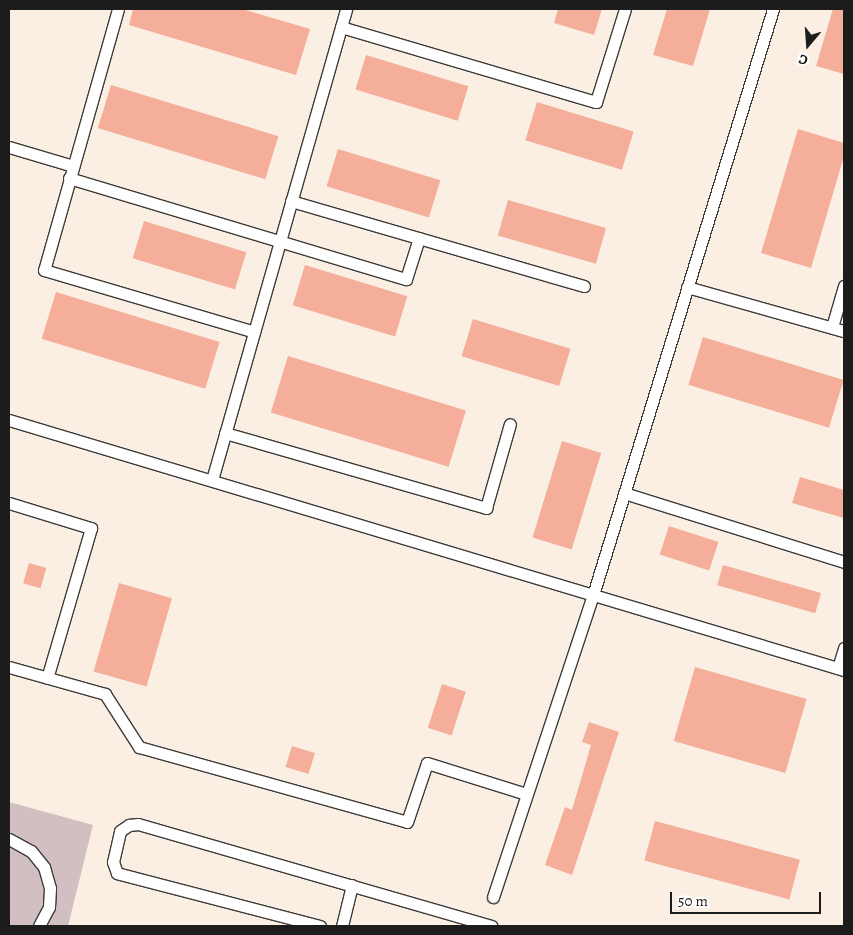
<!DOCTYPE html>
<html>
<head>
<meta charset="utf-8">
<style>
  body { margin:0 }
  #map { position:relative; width:853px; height:935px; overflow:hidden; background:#faefe2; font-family:Alegreya,serif }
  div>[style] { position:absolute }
  .industrial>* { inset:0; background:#d2bfc1 }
  .building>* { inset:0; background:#f4ae9a; transform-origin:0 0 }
  .roads { filter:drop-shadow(1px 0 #3d3c3a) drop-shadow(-1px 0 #3d3c3a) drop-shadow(0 1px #3d3c3a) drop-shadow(0 -1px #3d3c3a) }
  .lane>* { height:11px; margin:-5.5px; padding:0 5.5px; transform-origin:5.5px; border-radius:5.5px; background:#fff }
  span { translate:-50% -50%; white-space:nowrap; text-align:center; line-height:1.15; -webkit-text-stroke:4px #fff; paint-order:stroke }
  .frame { position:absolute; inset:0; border:10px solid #1c1c1c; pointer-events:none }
  .north { position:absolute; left:783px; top:20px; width:50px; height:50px; -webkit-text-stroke:4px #fff; paint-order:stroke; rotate:198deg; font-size:14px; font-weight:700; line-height:20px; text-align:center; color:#1c1c1c }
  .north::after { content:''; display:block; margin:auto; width:18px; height:22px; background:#1c1c1c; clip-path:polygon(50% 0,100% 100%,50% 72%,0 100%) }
  .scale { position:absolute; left:670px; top:892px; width:151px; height:22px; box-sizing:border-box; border:2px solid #1c1c1c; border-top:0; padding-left:6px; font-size:15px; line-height:18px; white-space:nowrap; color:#1c1c1c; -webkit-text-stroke:4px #fff; paint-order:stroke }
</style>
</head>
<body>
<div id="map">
  <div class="industrial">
    <i style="clip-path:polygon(9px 802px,93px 825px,68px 926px,9px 926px)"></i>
  </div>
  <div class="building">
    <i style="clip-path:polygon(133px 9px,242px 9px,310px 29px,296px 75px,129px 25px)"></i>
    <i style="clip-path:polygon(558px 9px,602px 9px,594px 35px,554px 23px)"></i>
    <i style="clip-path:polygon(667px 9px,710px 9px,693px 66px,653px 55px)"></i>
    <i style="clip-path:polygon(833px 9px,844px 9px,844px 74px,816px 66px)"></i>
    <i style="left:366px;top:55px;width:107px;height:36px;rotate:17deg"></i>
    <i style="left:111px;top:85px;width:175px;height:45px;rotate:17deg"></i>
    <i style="left:537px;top:102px;width:101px;height:40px;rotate:17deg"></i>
    <i style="clip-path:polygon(798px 129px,844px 143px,844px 156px,811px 268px,761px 253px)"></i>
    <i style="left:338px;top:149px;width:107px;height:39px;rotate:17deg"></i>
    <i style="left:508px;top:200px;width:102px;height:37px;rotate:16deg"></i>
    <i style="left:144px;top:221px;width:107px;height:39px;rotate:17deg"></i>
    <i style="left:305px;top:265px;width:107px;height:42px;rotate:17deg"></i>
    <i style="left:56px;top:292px;width:171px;height:49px;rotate:17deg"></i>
    <i style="left:473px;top:319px;width:102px;height:39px;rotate:17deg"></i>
    <i style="left:703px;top:337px;width:147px;height:50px;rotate:17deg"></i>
    <i style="left:288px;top:356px;width:186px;height:59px;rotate:17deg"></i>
    <i style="left:562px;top:441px;width:41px;height:101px;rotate:17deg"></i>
    <i style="clip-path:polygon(800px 477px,844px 490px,844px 518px,792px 503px)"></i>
    <i style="left:669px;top:526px;width:52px;height:30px;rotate:18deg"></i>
    <i style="left:29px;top:563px;width:18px;height:21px;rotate:16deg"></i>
    <i style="left:723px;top:565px;width:102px;height:21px;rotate:16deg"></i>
    <i style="left:119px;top:583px;width:55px;height:92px;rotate:16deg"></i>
    <i style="left:695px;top:667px;width:116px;height:77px;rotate:16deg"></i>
    <i style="left:442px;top:684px;width:25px;height:46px;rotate:18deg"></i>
    <i style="clip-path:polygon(589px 722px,619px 732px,572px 875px,545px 865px,565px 807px,572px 810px,591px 745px,582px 742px)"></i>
    <i style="left:292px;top:746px;width:24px;height:22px;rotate:17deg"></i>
    <i style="left:655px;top:821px;width:150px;height:41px;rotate:15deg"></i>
  </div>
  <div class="roads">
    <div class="lane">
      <i style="left:118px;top:9px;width:271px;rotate:105.8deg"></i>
      <i style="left:44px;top:270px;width:219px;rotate:16.4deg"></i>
      <i style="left:341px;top:27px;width:266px;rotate:16.4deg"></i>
      <i style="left:596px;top:102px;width:97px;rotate:-72.7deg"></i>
      <i style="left:9px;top:147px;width:67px;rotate:16.5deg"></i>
      <i style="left:69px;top:178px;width:352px;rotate:16.7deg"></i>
      <i style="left:406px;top:279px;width:43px;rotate:-72.4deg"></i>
      <i style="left:291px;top:201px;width:305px;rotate:16.2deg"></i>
      <i style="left:687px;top:287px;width:163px;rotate:15.7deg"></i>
      <i style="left:832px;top:327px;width:43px;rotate:-73.7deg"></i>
      <i style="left:9px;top:420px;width:872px;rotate:16.67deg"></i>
      <i style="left:225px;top:433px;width:272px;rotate:16deg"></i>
      <i style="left:486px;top:508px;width:87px;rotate:-74.1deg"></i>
      <i style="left:212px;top:480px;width:490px;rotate:-74.1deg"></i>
      <i style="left:624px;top:493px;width:231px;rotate:17.4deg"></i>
      <i style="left:9px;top:503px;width:86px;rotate:17deg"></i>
      <i style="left:91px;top:528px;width:156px;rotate:106.3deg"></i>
      <i style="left:9px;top:667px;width:100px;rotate:15.7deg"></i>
      <i style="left:105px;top:694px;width:63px;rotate:57.3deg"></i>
      <i style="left:139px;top:747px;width:278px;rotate:15.6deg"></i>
      <i style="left:407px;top:822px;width:62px;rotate:-71.3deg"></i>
      <i style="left:427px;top:763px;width:104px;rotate:17.4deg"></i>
      <i style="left:838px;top:668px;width:21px;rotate:-73deg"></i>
      <i style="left:9px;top:839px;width:25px;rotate:29deg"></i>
      <i style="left:31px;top:851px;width:21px;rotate:51deg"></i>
      <i style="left:44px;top:867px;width:22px;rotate:74deg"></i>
      <i style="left:50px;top:888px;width:19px;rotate:93deg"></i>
      <i style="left:49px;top:907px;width:21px;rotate:118deg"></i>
      <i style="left:493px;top:897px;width:318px;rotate:-71.7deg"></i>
      <i style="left:593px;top:595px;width:613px;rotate:-72.92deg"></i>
      <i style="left:320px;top:926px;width:210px;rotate:-165.4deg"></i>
      <i style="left:117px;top:873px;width:12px;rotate:-110deg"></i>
      <i style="left:113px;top:862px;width:32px;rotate:-77deg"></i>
      <i style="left:120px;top:831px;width:11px;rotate:-34deg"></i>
      <i style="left:129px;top:825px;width:9px;rotate:-6deg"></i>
      <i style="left:138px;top:824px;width:368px;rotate:16.1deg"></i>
      <i style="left:342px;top:926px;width:42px;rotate:-76.3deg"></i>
    </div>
  </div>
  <div class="frame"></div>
  <div class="north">С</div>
  <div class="scale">50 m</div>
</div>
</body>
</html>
